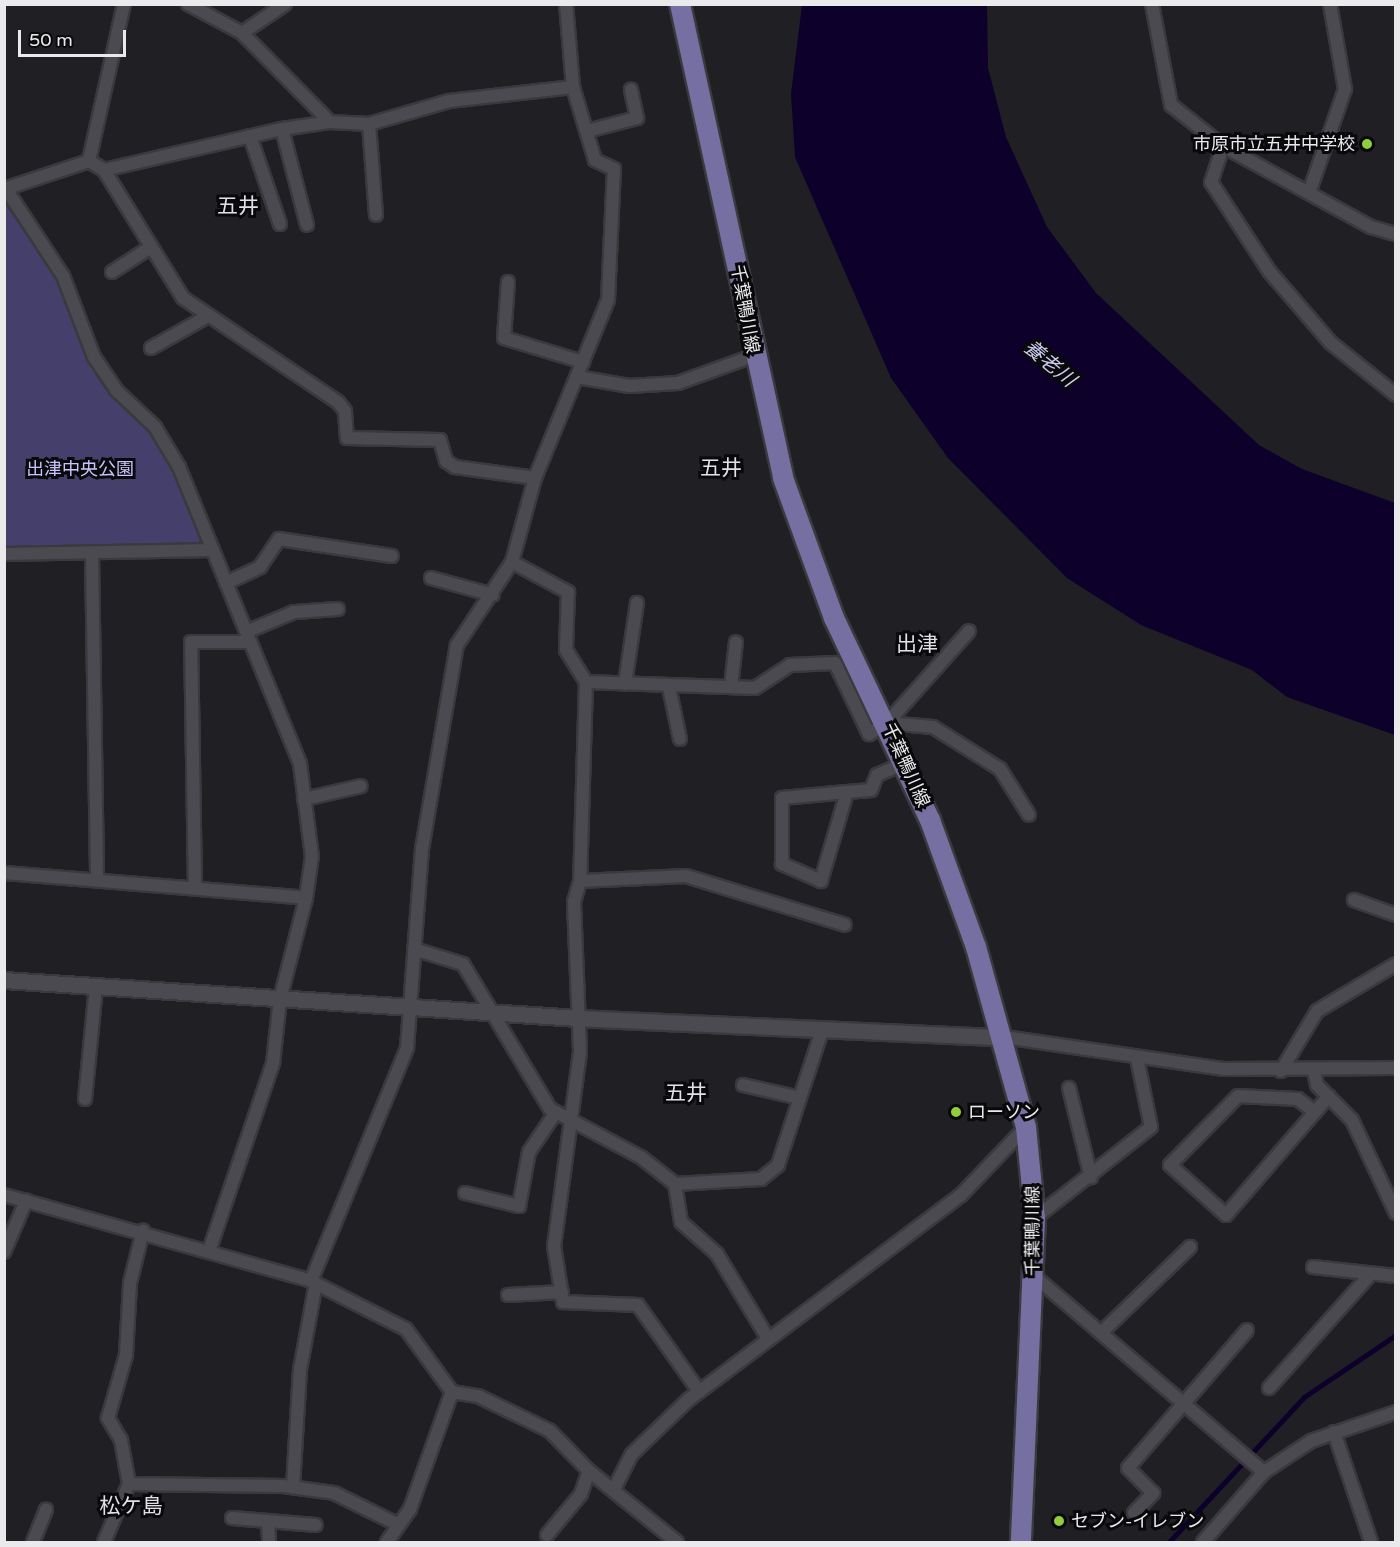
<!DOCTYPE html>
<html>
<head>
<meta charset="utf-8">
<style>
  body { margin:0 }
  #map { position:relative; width:1400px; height:1547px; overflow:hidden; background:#1f1f24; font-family:"Varela Round","Noto Sans JP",sans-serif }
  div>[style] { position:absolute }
  .green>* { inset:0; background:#443f6b }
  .water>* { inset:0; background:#0d012b }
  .stream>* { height:4.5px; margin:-2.25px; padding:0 2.25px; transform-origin:2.25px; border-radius:2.25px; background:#0d012b }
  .roads { filter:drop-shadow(2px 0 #3a3a3e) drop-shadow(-2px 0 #3a3a3e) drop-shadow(0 2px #3a3a3e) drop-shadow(0 -2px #3a3a3e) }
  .minor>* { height:12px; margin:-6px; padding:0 6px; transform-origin:6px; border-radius:6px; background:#4b4a50 }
  .tertiary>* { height:15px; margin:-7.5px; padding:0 7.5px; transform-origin:7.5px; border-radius:7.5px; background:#4b4a50 }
  .primary>* { height:20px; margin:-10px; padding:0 10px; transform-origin:10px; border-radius:10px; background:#7670a2 }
  .dots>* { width:16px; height:16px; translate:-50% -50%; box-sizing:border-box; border:3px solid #09090b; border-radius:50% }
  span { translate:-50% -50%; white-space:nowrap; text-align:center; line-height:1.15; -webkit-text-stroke:6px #09090b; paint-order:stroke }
  .poi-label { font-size:18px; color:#eaeaed }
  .right { translate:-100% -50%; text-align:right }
  .left { translate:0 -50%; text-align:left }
  .street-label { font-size:18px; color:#eaeaed }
  .park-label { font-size:18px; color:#c7c3fc }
  .water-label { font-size:20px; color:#cdcbf1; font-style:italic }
  .quarter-label { font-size:21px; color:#e0e0e6 }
  .frame { position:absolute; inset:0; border:6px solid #eaeaed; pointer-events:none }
  .scale { position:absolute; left:18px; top:30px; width:108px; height:27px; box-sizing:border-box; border:3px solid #eaeaed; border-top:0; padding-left:8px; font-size:18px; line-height:21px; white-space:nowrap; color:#eaeaed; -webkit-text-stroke:4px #09090b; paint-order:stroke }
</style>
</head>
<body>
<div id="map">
  <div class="green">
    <i style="clip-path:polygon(4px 202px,55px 276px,88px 360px,111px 396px,149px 430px,171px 468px,201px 540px,197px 544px,5px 546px)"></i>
  </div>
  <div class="water">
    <i style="clip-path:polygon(802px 5px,987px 5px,988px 68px,1006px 137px,1047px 227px,1096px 293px,1259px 445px,1302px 469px,1395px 503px,1395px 735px,1287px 697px,1252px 670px,1141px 625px,1067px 578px,948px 458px,891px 378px,795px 157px,791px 94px)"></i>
  </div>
  <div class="stream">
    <i style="left:1169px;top:1542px;width:198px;rotate:-47deg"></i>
    <i style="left:1304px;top:1397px;width:111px;rotate:-34deg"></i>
  </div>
  <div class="roads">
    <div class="minor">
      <i style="left:124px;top:4px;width:161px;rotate:102.6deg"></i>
      <i style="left:89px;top:161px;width:17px;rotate:31deg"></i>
      <i style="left:104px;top:170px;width:150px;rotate:58.3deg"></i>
      <i style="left:183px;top:298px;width:187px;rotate:33.9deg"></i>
      <i style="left:338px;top:402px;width:11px;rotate:52deg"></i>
      <i style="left:345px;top:411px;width:27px;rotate:86deg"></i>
      <i style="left:347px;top:438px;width:93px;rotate:1.2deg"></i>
      <i style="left:440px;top:440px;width:22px;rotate:74deg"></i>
      <i style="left:446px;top:461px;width:11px;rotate:34deg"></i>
      <i style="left:455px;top:467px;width:81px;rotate:7.8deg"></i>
      <i style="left:188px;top:4px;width:61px;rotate:28.2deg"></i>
      <i style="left:242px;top:33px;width:125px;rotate:45.3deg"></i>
      <i style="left:1152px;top:4px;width:103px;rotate:79.3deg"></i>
      <i style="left:1171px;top:105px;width:66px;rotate:38.3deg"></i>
      <i style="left:1223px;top:146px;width:169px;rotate:28.7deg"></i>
      <i style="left:1371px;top:227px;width:26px;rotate:16deg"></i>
      <i style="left:242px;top:33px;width:52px;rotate:-34deg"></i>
      <i style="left:369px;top:124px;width:91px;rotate:85.6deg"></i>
      <i style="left:282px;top:129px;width:99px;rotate:75.4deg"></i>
      <i style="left:587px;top:131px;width:52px;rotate:-14.6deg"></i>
      <i style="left:637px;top:118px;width:29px;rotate:-102deg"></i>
      <i style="left:250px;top:136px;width:93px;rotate:71.2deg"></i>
      <i style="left:1223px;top:146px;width:38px;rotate:108deg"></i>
      <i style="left:1211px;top:182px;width:106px;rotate:56.9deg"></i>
      <i style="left:1269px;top:271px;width:95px;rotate:49.3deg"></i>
      <i style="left:1331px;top:343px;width:83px;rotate:38.7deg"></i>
      <i style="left:104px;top:170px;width:183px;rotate:-13deg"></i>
      <i style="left:282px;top:129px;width:49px;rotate:-8.3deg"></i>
      <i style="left:330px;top:122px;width:39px;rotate:3deg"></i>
      <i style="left:369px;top:124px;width:83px;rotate:-16deg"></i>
      <i style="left:449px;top:101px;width:125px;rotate:-6.4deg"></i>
      <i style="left:4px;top:189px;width:89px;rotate:-18.2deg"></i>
      <i style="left:6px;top:189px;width:104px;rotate:56.8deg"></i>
      <i style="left:63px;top:276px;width:87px;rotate:69.1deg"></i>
      <i style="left:94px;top:357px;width:40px;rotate:56deg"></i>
      <i style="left:116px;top:390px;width:54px;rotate:43.5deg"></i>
      <i style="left:155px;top:427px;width:47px;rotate:59deg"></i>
      <i style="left:179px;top:467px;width:321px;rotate:67.8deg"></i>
      <i style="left:300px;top:764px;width:93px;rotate:82.6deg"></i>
      <i style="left:312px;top:856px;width:42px;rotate:98.1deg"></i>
      <i style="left:306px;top:898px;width:104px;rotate:104.4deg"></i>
      <i style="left:280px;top:999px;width:64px;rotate:96.2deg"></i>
      <i style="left:273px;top:1063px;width:199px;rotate:108.8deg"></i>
      <i style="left:1310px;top:190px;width:107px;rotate:-70.9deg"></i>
      <i style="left:1345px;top:89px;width:86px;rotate:-100deg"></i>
      <i style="left:112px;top:272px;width:46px;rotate:-32.7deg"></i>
      <i style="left:508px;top:282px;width:56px;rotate:94.1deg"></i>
      <i style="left:504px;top:338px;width:83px;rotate:16.9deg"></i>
      <i style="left:151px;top:348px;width:65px;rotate:-29.3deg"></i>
      <i style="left:577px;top:377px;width:53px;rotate:9.8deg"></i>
      <i style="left:629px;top:386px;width:49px;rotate:-3.5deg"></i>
      <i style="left:678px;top:383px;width:80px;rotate:-19.8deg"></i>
      <i style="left:4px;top:554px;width:209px;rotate:-1.1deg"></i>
      <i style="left:92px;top:554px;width:326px;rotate:89.1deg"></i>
      <i style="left:512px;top:562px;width:64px;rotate:28.2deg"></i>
      <i style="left:568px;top:592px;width:58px;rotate:92deg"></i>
      <i style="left:566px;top:650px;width:38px;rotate:58deg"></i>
      <i style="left:586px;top:682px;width:199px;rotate:91.7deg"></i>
      <i style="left:580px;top:881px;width:22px;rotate:106deg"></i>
      <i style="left:574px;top:902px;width:150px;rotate:87.7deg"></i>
      <i style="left:580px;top:1052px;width:196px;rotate:97.6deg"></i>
      <i style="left:554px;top:1246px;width:57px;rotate:80.9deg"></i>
      <i style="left:563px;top:1302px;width:75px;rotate:2.3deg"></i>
      <i style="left:638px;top:1305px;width:105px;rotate:54.7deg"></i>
      <i style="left:431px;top:578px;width:64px;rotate:15.3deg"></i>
      <i style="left:226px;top:583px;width:38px;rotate:-25deg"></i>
      <i style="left:260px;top:567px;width:34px;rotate:-56deg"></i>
      <i style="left:279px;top:539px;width:114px;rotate:8.6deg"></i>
      <i style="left:246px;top:632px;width:52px;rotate:-22.6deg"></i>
      <i style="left:294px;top:612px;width:44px;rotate:-3.9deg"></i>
      <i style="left:586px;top:682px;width:169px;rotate:2deg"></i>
      <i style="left:755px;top:688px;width:42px;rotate:-33.3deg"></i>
      <i style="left:790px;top:665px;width:45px;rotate:-2.5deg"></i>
      <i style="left:835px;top:663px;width:79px;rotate:64.4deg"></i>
      <i style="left:869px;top:734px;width:21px;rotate:-31deg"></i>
      <i style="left:887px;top:723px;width:46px;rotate:5deg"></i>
      <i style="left:933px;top:727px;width:79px;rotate:32.1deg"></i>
      <i style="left:1000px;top:769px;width:54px;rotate:57.8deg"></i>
      <i style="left:625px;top:684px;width:82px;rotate:-81.6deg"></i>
      <i style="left:669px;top:687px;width:53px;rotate:78.1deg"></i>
      <i style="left:731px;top:687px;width:45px;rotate:-83.7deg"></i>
      <i style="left:887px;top:723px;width:123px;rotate:-48.3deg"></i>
      <i style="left:847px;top:792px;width:93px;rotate:106.3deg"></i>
      <i style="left:821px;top:881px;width:43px;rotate:-156.4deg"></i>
      <i style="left:782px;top:864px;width:66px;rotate:-90deg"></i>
      <i style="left:782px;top:798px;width:65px;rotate:-5.3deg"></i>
      <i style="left:847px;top:792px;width:24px;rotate:-5deg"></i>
      <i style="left:871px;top:790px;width:16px;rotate:-68deg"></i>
      <i style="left:877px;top:775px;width:30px;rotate:-23deg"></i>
      <i style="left:304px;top:799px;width:58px;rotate:-12.8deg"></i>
      <i style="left:4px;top:873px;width:303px;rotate:4.7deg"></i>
      <i style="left:580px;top:881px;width:106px;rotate:-2.7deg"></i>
      <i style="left:686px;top:876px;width:166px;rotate:17.1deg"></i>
      <i style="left:195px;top:888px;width:246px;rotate:-90.9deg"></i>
      <i style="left:191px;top:642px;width:59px"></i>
      <i style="left:1354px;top:900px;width:45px;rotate:19.7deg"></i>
      <i style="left:414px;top:949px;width:51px;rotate:17deg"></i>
      <i style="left:463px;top:964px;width:169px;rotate:59deg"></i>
      <i style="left:550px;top:1109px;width:104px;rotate:28deg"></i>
      <i style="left:642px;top:1158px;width:42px;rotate:38.2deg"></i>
      <i style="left:675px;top:1184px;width:38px;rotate:81deg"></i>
      <i style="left:681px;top:1222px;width:48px;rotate:41.6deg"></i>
      <i style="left:717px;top:1254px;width:97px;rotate:58.9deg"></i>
      <i style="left:1004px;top:1037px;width:221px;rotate:8.3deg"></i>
      <i style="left:1223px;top:1069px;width:173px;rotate:-0.3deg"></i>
      <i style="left:1281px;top:1071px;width:70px;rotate:-59deg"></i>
      <i style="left:1317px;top:1011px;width:92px;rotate:-30.7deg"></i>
      <i style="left:1314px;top:1071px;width:14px;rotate:78deg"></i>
      <i style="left:1317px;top:1085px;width:49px;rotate:45deg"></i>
      <i style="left:1352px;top:1120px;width:103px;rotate:64.7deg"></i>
      <i style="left:743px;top:1085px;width:58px;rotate:12.8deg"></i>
      <i style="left:1069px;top:1088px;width:92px;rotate:76.1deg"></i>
      <i style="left:85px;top:1099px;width:114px;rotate:-84.4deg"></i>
      <i style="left:1315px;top:1112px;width:21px;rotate:-143deg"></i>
      <i style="left:1298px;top:1099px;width:60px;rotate:-177.1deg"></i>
      <i style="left:1238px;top:1096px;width:97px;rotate:134.6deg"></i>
      <i style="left:1170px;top:1165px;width:75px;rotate:41.8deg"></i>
      <i style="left:1226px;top:1215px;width:136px;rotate:-49.2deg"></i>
      <i style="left:1315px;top:1112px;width:21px;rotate:-49deg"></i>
      <i style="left:675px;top:1184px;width:86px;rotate:-3.3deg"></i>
      <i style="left:761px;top:1179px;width:22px;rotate:-39deg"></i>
      <i style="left:778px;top:1165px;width:142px;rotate:-71.9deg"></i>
      <i style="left:465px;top:1193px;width:56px;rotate:13.5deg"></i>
      <i style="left:519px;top:1206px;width:55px;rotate:-79.5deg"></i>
      <i style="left:529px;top:1152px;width:48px;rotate:-56deg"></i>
      <i style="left:4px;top:1195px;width:319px;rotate:15.6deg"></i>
      <i style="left:311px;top:1281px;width:106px;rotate:26.8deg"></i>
      <i style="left:406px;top:1329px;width:78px;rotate:53.9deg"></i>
      <i style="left:452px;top:1392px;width:26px;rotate:9deg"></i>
      <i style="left:478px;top:1396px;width:80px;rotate:25.9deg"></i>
      <i style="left:550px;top:1431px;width:56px;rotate:45.7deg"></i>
      <i style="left:589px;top:1471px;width:113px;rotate:38.9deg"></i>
      <i style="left:1035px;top:1218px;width:147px;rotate:-38.1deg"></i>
      <i style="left:1151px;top:1127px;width:70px;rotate:-101.5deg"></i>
      <i style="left:4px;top:1252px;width:56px;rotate:-66.7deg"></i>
      <i style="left:1313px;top:1267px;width:83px;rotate:6.2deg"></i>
      <i style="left:1033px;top:1275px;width:304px;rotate:40.5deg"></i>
      <i style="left:311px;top:1281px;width:252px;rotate:-67.6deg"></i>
      <i style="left:407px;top:1048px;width:200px;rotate:-85.7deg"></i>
      <i style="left:422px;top:849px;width:207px;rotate:-80.3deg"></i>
      <i style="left:457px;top:645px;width:100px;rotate:-56.5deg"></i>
      <i style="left:512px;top:562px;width:87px;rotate:-74.7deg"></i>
      <i style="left:535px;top:478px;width:192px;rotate:-67.7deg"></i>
      <i style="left:608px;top:300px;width:131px;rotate:-87.4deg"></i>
      <i style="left:614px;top:169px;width:21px;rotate:-155deg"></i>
      <i style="left:595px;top:160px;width:76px;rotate:-106.8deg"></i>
      <i style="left:573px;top:87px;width:83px;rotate:-94.8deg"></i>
      <i style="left:508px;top:1295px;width:54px;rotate:-3.2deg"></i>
      <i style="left:1101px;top:1333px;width:124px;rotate:-44deg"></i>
      <i style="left:1269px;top:1388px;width:149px;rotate:-48.3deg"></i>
      <i style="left:1334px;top:1432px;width:116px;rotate:71.4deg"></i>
      <i style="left:129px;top:1484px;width:154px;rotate:0.7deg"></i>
      <i style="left:283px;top:1486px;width:51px;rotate:7.8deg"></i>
      <i style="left:334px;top:1493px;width:72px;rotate:26.2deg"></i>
      <i style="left:293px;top:1487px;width:117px;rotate:-86.6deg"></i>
      <i style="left:300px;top:1370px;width:88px;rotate:-79.6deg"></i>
      <i style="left:614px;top:1489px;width:39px;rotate:-63deg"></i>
      <i style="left:632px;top:1454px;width:78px;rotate:-44deg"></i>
      <i style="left:688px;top:1400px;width:341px;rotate:-36.9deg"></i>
      <i style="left:961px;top:1195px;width:94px;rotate:-46.3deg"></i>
      <i style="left:1134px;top:1513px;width:28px;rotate:-46deg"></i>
      <i style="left:1153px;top:1493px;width:35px;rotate:-135deg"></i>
      <i style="left:1128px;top:1468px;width:182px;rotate:-49.2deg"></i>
      <i style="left:232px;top:1518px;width:84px;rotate:4.8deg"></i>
      <i style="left:268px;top:1521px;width:21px;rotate:87deg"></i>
      <i style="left:547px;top:1535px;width:53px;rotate:-50.3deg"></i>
      <i style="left:581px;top:1494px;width:24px;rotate:-71deg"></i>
      <i style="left:33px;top:1542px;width:35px;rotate:-68deg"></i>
      <i style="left:104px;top:1542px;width:63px;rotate:-66.7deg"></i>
      <i style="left:129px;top:1484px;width:45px;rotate:-100.3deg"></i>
      <i style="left:121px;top:1440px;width:26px;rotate:-121deg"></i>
      <i style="left:108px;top:1418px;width:66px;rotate:-74.1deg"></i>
      <i style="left:126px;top:1355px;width:72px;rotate:-86.8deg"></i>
      <i style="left:130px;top:1283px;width:54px;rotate:-76deg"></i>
      <i style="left:387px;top:1542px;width:40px;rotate:-55.1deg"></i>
      <i style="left:410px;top:1509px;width:124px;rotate:-70.3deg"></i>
      <i style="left:1203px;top:1542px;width:93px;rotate:-48.9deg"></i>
      <i style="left:1264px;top:1472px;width:56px;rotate:-33.4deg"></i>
      <i style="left:1311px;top:1441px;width:90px;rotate:-18.8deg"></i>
    </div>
    <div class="tertiary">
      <i style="left:4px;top:980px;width:575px;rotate:3.79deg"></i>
      <i style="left:578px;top:1018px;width:426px;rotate:2.6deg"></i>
    </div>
    <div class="primary">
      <i style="left:680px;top:4px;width:485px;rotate:77.7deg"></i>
      <i style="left:783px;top:478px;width:149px;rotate:70deg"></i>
      <i style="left:834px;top:618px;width:224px;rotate:64.6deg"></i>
      <i style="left:930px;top:820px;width:135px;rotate:70.1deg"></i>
      <i style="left:976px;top:947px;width:187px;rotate:74.5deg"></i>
      <i style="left:1026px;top:1127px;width:91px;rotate:84.4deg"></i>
      <i style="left:1035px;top:1218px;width:324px;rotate:92.5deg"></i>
    </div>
  </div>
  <div class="dots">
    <i style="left:1367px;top:144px;background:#93cc3d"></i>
    <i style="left:956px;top:1112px;background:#93cc3d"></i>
    <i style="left:1059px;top:1521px;background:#93cc3d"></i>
  </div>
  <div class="poi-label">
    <span class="right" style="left:1355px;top:144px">市原市立五井中学校</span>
    <span class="left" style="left:968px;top:1112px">ローソン</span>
    <span class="left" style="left:1071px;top:1521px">セブン-イレブン</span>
  </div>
  <div class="street-label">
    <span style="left:745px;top:309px;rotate:80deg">千葉鴨川線</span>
    <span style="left:906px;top:765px;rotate:66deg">千葉鴨川線</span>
    <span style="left:1033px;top:1231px;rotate:-90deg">千葉鴨川線</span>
  </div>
  <div class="park-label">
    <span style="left:80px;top:469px">出津中央公園</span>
  </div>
  <div class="water-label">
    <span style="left:1049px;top:364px;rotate:40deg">養老川</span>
  </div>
  <div class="quarter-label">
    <span style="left:238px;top:207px">五井</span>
    <span style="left:721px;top:469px">五井</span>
    <span style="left:917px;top:645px">出津</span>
    <span style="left:686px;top:1094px">五井</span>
    <span style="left:131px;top:1507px">松ケ島</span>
  </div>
  <div class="frame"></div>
  <div class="scale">50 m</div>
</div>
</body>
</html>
